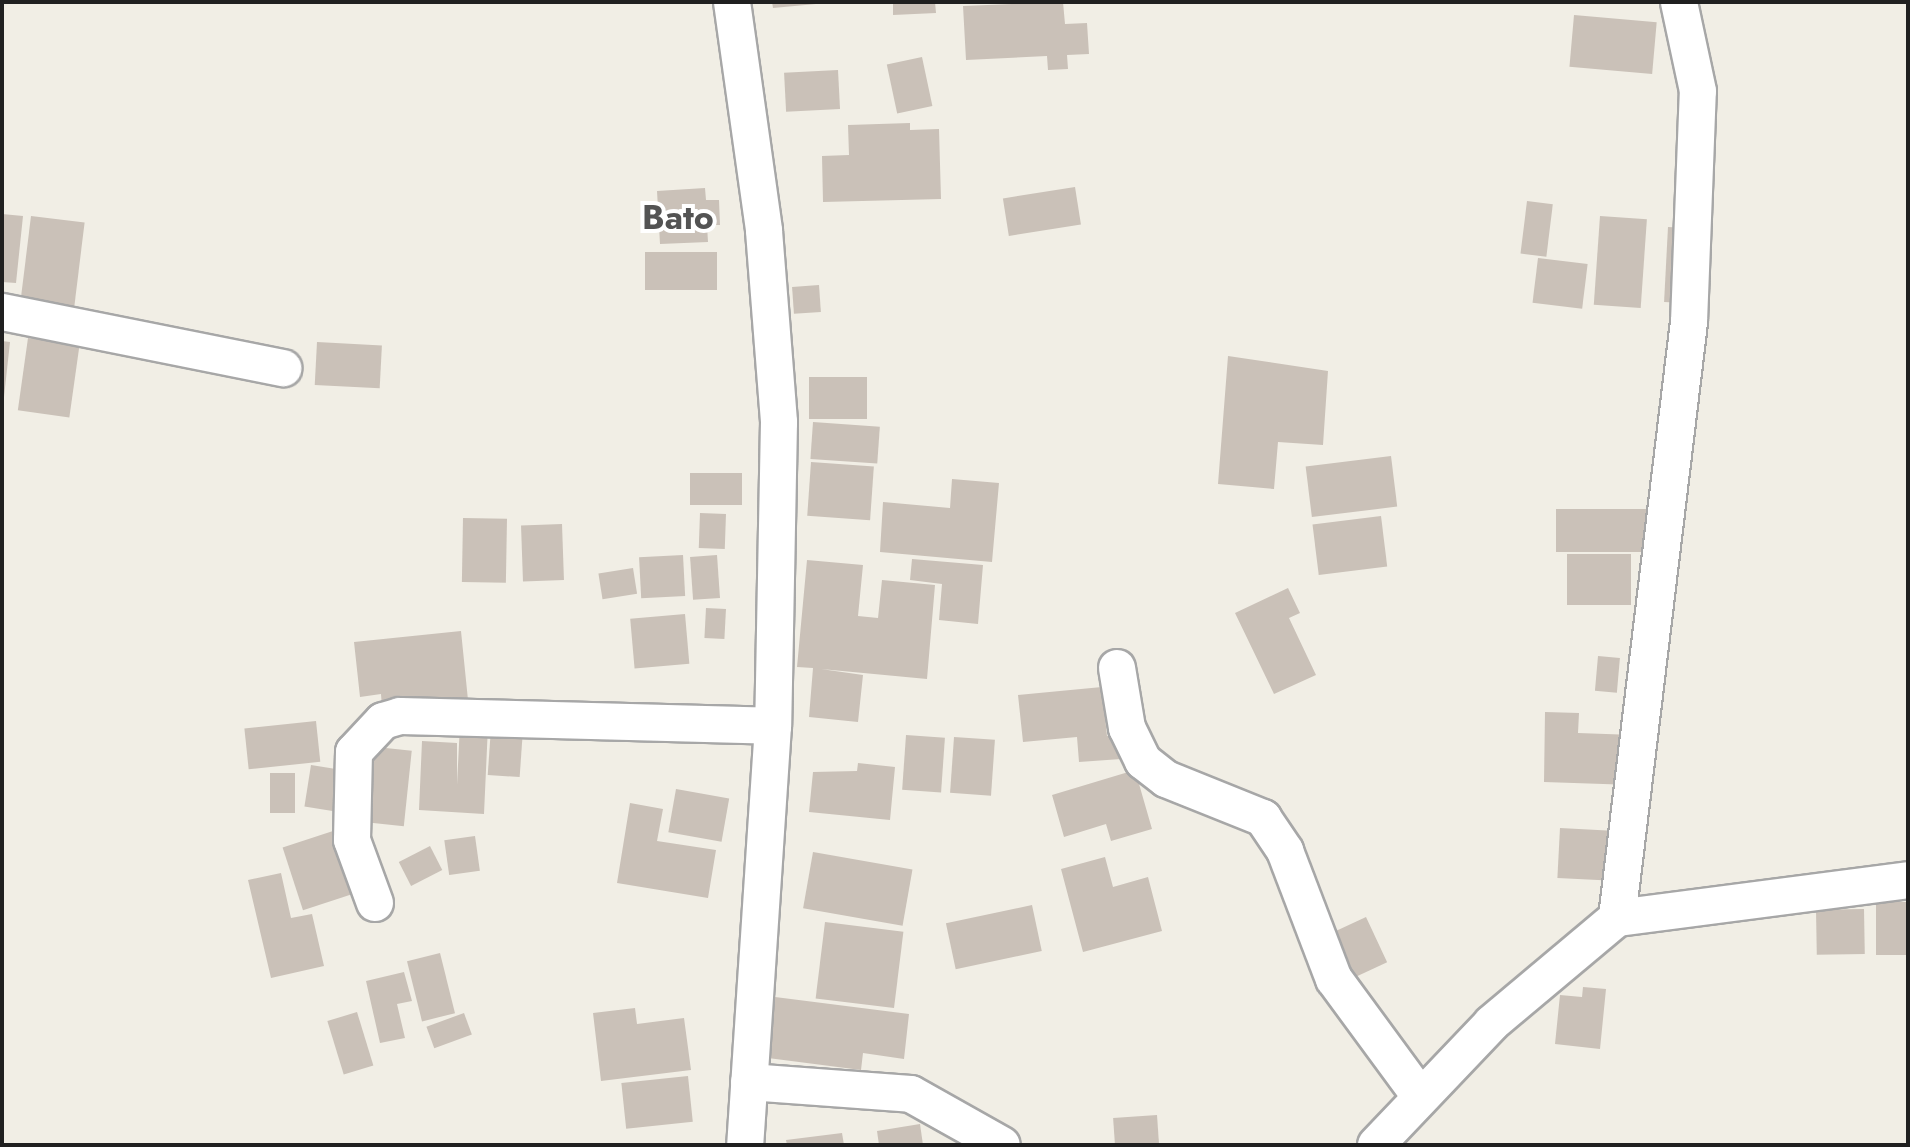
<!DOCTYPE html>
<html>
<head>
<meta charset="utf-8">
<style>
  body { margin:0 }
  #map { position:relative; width:1910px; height:1147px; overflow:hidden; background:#f1eee5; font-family:Jost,sans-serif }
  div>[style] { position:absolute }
  .building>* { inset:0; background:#cac1b8; transform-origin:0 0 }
  .roads { filter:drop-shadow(2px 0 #a7a7a7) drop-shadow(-2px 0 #a7a7a7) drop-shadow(0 2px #a7a7a7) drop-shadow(0 -2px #a7a7a7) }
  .minor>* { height:36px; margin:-18px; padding:0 18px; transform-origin:18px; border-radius:18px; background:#fff }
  span { translate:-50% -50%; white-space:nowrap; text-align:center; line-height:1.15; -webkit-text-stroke:8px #fff; paint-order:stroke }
  .quarter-label { font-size:34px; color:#535353; font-weight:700 }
  .frame { position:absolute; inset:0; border:4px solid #202020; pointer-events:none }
</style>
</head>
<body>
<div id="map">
  <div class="building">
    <i style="clip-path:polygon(772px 2px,816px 2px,816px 4px,773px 8px)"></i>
    <i style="clip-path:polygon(893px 2px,935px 2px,936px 13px,893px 15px)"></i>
    <i style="clip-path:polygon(1063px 2px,1065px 24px,1087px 23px,1089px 54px,1067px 55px,1068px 69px,1048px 70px,1047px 56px,966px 60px,963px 6px)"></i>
    <i style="left:1574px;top:15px;width:83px;height:52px;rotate:5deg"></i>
    <i style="left:922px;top:57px;width:50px;height:36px;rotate:78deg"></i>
    <i style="left:838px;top:70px;width:39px;height:54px;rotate:87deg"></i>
    <i style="clip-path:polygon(910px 123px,910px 130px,939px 129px,941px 199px,823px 202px,822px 156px,849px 155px,848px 125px)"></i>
    <i style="left:1075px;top:187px;width:38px;height:73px;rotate:81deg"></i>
    <i style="clip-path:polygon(705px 188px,706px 200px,719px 200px,720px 225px,707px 225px,708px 242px,660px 244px,657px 191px)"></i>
    <i style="left:1527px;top:201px;width:26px;height:53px;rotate:7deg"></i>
    <i style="clip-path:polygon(2px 214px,23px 216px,16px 283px,2px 282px)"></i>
    <i style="left:31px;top:216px;width:54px;height:90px;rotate:7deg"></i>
    <i style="left:1600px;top:216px;width:47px;height:89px;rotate:4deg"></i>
    <i style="left:1668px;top:227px;width:19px;height:75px;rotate:3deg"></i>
    <i style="left:717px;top:252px;width:38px;height:72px;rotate:90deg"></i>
    <i style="left:1538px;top:258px;width:50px;height:45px;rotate:7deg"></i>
    <i style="left:819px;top:285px;width:27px;height:27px;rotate:86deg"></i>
    <i style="left:28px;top:338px;width:52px;height:73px;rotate:8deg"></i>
    <i style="clip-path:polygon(2px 341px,10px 342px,4px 397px,2px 397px)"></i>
    <i style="left:317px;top:342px;width:65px;height:43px;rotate:3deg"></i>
    <i style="clip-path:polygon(1228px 356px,1328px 371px,1323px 445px,1278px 442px,1274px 489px,1218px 484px)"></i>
    <i style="left:809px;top:377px;width:58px;height:42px"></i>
    <i style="left:813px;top:422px;width:67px;height:37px;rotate:4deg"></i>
    <i style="left:1391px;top:456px;width:51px;height:86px;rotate:83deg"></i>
    <i style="left:811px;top:462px;width:63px;height:54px;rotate:4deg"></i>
    <i style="left:690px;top:473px;width:52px;height:32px"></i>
    <i style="clip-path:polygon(952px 479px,999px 483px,992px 562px,880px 552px,883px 502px,950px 508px)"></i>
    <i style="left:1556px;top:509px;width:103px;height:43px"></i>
    <i style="left:700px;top:513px;width:26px;height:35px;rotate:2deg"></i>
    <i style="left:1381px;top:516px;width:51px;height:69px;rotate:83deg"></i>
    <i style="left:463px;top:518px;width:44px;height:64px;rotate:1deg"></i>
    <i style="left:562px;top:524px;width:56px;height:41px;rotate:88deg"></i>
    <i style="left:1567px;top:554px;width:64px;height:51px"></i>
    <i style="left:683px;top:555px;width:41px;height:44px;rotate:87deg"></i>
    <i style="left:717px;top:555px;width:43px;height:27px;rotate:86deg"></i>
    <i style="clip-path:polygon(912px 559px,983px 565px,978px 624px,939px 620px,942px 584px,910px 580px)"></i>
    <i style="clip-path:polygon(807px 560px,863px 565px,858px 616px,878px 618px,882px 580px,935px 585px,927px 679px,821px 669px,863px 675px,858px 722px,809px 717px,813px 668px,797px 667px)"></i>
    <i style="left:633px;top:568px;width:26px;height:35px;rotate:81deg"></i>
    <i style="clip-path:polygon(1288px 588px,1300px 613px,1289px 618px,1316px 675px,1274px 694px,1235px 613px)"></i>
    <i style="left:706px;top:608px;width:20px;height:30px;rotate:3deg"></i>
    <i style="left:685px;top:614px;width:50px;height:55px;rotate:85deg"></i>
    <i style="clip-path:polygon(461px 631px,468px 700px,382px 708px,381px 694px,360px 697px,354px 642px)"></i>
    <i style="left:1598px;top:656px;width:22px;height:35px;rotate:5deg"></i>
    <i style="clip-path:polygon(1102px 687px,1107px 736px,1118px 734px,1121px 759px,1079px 762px,1077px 737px,1023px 742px,1018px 695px)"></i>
    <i style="clip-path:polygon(1545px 712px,1579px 713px,1578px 733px,1634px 735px,1633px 785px,1544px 782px)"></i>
    <i style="left:316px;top:721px;width:41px;height:72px;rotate:84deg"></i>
    <i style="clip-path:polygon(460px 724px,488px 726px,484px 814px,419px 810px,422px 741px,457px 743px,457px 785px)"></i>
    <i style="left:491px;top:728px;width:32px;height:47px;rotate:4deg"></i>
    <i style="left:906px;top:735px;width:39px;height:55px;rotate:4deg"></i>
    <i style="left:954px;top:737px;width:41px;height:56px;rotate:4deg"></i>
    <i style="left:367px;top:746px;width:45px;height:76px;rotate:6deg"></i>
    <i style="clip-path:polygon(858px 763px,895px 767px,890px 820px,809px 812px,813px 772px,857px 771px)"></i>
    <i style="left:311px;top:765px;width:30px;height:42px;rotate:9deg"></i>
    <i style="clip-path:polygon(1135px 770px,1152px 829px,1111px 841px,1106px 824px,1064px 837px,1052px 795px)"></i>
    <i style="left:270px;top:773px;width:25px;height:40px"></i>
    <i style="left:676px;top:789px;width:54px;height:44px;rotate:10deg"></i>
    <i style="clip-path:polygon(630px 803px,663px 809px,657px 841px,716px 850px,708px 898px,617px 883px)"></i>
    <i style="left:1560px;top:828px;width:61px;height:50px;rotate:3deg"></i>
    <i style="left:333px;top:831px;width:66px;height:53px;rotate:72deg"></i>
    <i style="left:475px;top:836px;width:35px;height:31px;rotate:82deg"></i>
    <i style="left:430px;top:846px;width:27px;height:35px;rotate:63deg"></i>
    <i style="left:813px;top:852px;width:101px;height:57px;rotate:10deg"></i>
    <i style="clip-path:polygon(1105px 857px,1113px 887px,1148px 877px,1162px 931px,1083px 952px,1061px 869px)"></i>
    <i style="clip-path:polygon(281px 873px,291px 918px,312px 914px,324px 966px,271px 978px,248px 880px)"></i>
    <i style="left:1908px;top:902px;width:53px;height:32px;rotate:90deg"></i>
    <i style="left:1032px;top:905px;width:47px;height:88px;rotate:78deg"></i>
    <i style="left:1864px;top:909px;width:45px;height:48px;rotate:89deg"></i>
    <i style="left:1366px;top:917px;width:50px;height:38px;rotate:65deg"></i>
    <i style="left:825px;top:922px;width:79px;height:77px;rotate:7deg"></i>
    <i style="left:440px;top:953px;width:62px;height:34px;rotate:76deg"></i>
    <i style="clip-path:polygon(404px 972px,412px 1001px,397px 1004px,405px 1038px,380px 1043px,366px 981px)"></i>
    <i style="clip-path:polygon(1583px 987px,1606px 989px,1600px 1049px,1555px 1044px,1560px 995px,1582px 997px)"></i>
    <i style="clip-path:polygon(775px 997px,909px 1014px,904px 1059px,863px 1053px,861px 1070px,768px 1058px)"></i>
    <i style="clip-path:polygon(635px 1008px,637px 1024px,684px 1018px,691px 1070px,601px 1081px,593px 1013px)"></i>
    <i style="left:357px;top:1012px;width:56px;height:31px;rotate:73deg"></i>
    <i style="left:464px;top:1013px;width:23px;height:40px;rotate:70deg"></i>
    <i style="left:688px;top:1076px;width:46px;height:67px;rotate:84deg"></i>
    <i style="left:1157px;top:1115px;width:30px;height:44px;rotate:86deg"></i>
    <i style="clip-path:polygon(920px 1124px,923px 1145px,879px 1145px,877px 1131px)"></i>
    <i style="clip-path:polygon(842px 1133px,844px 1145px,787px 1145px,786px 1140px)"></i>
  </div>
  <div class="roads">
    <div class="minor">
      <i style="left:732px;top:2px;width:231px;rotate:82deg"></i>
      <i style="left:764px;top:231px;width:192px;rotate:85.5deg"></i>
      <i style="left:779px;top:422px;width:304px;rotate:91.1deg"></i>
      <i style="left:773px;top:726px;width:420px;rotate:93.8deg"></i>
      <i style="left:2px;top:312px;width:287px;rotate:11.3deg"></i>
      <i style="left:1117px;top:668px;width:61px;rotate:80.5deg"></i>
      <i style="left:1127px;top:728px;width:37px;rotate:64deg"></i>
      <i style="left:1143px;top:761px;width:29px;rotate:38deg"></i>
      <i style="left:1166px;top:779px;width:105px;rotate:21.9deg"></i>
      <i style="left:1263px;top:818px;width:40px;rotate:56deg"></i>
      <i style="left:1285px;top:851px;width:137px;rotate:69.1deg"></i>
      <i style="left:1334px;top:979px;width:145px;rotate:53.7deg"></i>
      <i style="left:375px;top:903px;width:67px;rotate:-110.1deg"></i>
      <i style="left:352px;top:840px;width:88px;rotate:-88.7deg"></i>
      <i style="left:354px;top:752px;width:42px;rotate:-46.9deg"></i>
      <i style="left:383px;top:721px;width:18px;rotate:-16deg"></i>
      <i style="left:400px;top:716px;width:373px;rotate:1.5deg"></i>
      <i style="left:1617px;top:918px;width:600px;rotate:-83.11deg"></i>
      <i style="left:1689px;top:322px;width:231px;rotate:-87.8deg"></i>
      <i style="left:1698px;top:91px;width:91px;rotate:-102.1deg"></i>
      <i style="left:749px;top:1082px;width:162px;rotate:4.2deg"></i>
      <i style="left:911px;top:1094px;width:104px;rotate:29.3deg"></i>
      <i style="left:1376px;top:1145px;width:168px;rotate:-46.4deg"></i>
      <i style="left:1492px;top:1023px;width:163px;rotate:-40deg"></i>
      <i style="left:1617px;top:918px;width:293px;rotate:-7.4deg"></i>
    </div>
  </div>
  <div class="quarter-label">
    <span style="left:678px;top:218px">Bato</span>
  </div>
  <div class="frame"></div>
</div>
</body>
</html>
